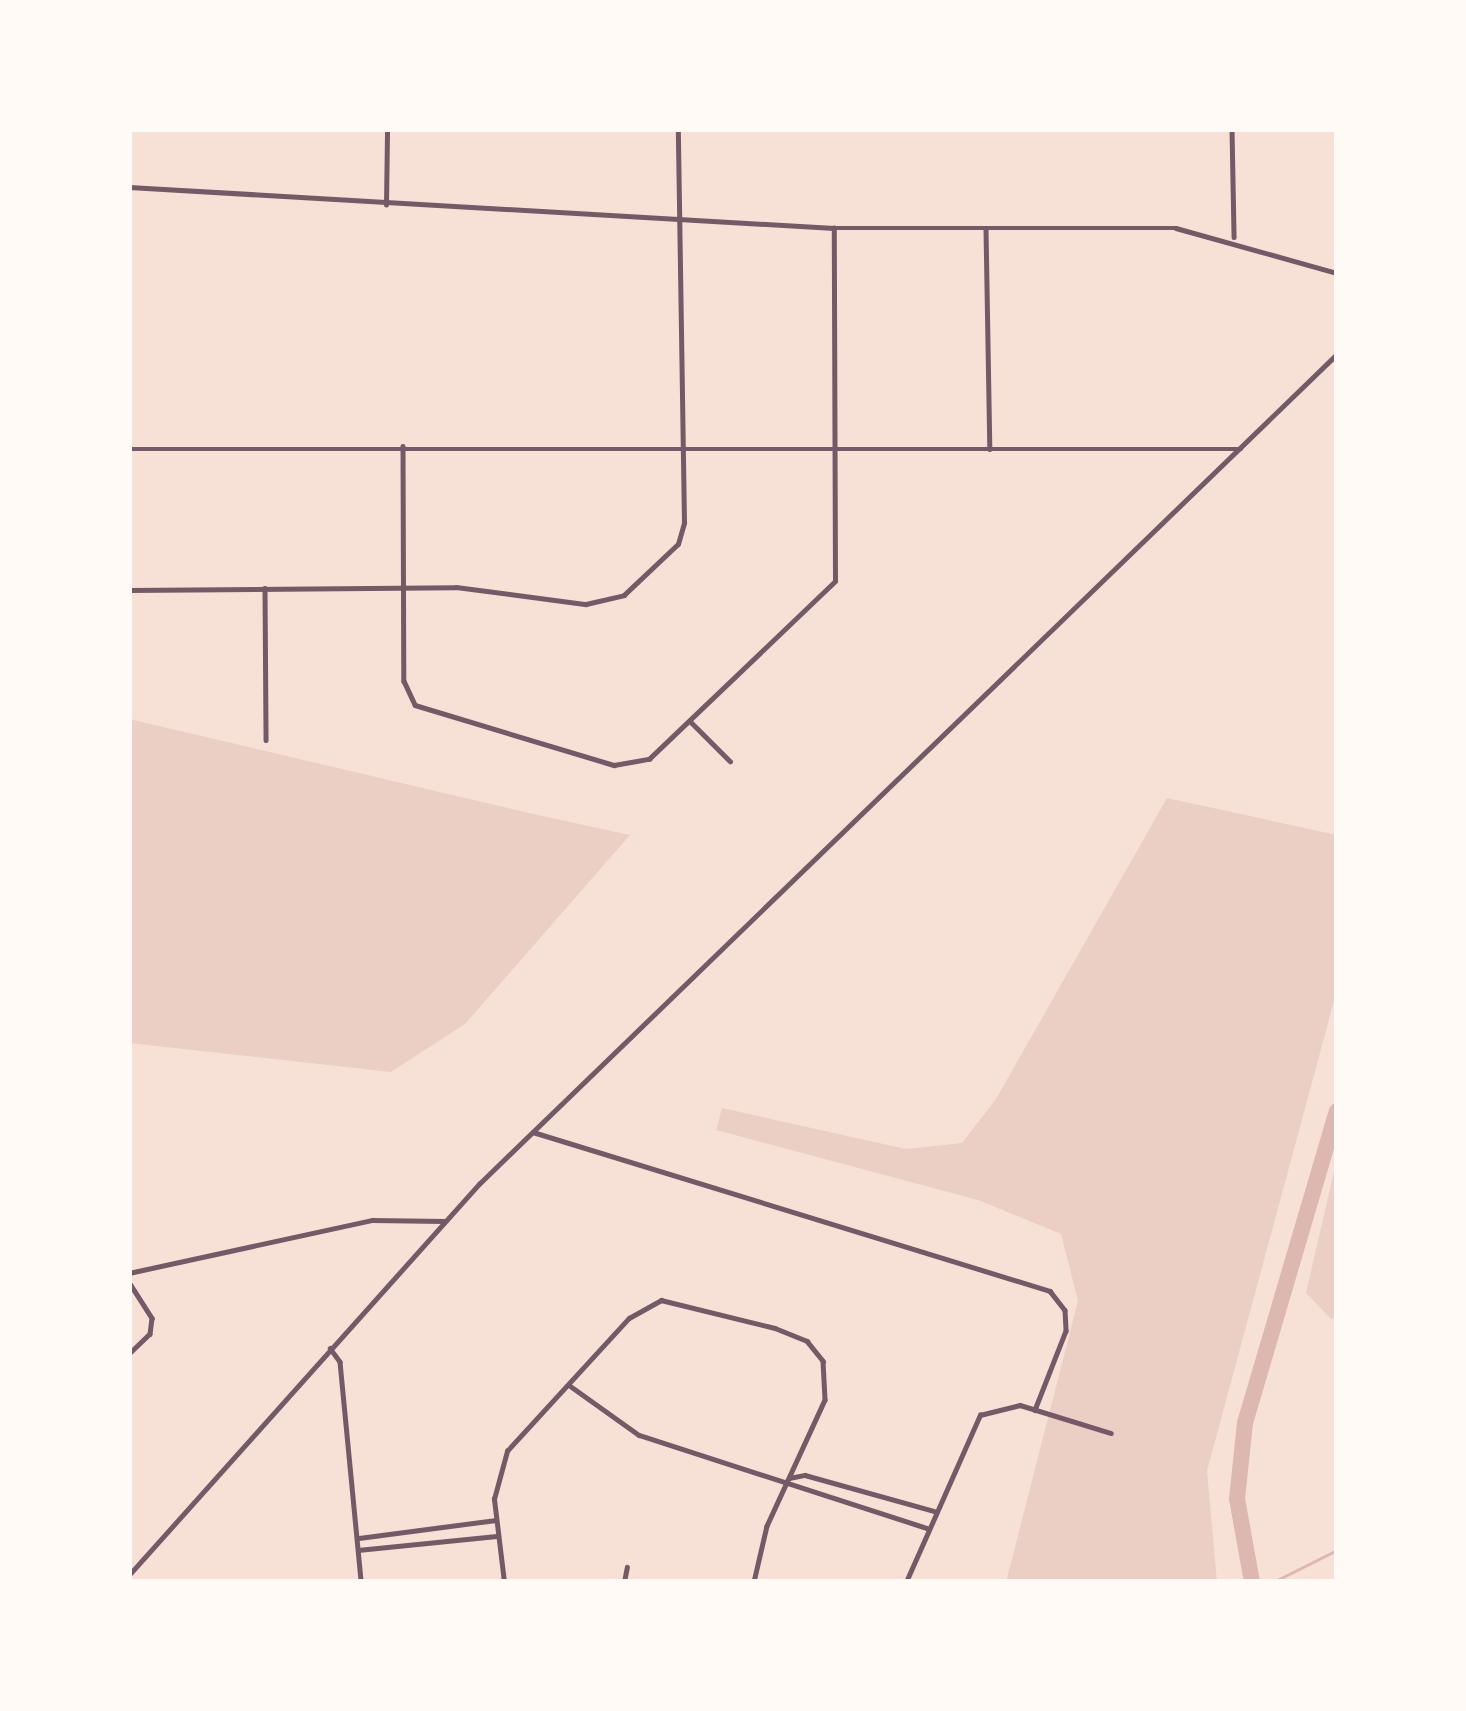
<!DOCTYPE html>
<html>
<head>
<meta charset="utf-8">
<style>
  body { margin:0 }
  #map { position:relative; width:1466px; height:1711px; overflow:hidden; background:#f7e1d7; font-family:Arial,sans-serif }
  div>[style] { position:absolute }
  .green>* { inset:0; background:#ebcfc5 }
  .stream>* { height:3px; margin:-1.5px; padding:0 1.5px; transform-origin:1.5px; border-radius:1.5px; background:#dcb8b0 }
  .river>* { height:16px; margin:-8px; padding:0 8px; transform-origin:8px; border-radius:8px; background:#dcb8b0 }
  .minor>* { height:4.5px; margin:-2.25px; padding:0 2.25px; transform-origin:2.25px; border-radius:2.25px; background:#755966 }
  .tertiary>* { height:4.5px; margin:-2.25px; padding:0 2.25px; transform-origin:2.25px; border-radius:2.25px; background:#755966 }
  span { translate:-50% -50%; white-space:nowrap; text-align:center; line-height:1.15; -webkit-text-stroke:9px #fffaf5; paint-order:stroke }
  .frame { position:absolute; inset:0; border:132px solid #fffaf5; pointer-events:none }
</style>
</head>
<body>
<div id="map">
  <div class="green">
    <i style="clip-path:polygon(129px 719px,538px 815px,630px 835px,465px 1024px,391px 1072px,129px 1043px)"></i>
    <i style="clip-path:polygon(1167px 798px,1337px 835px,1337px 990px,1207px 1471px,1217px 1582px,1006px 1582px,1078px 1301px,1061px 1234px,978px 1200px,716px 1130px,722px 1108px,906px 1149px,962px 1143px,996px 1099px)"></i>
    <i style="clip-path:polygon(1337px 1158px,1337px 1318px,1331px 1319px,1306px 1293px)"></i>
  </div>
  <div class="stream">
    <i style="left:1273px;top:1582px;width:72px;rotate:-26.6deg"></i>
  </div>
  <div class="river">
    <i style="left:1252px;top:1582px;width:84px;rotate:-100.2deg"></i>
    <i style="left:1237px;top:1499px;width:76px;rotate:-84deg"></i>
    <i style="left:1245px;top:1423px;width:325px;rotate:-73.6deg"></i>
  </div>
  <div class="minor">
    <i style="left:1232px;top:129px;width:108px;rotate:88.9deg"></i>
    <i style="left:129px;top:187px;width:706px;rotate:3.33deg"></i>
    <i style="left:834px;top:228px;width:342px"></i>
    <i style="left:1176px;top:228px;width:167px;rotate:15.6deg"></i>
    <i style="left:386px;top:205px;width:76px;rotate:-89.2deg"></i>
    <i style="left:986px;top:229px;width:220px;rotate:89deg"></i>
    <i style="left:403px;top:446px;width:235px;rotate:89.8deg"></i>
    <i style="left:404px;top:681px;width:26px;rotate:65deg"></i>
    <i style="left:415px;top:705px;width:208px;rotate:16.8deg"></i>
    <i style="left:614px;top:765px;width:36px;rotate:-10deg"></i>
    <i style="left:649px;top:759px;width:257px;rotate:-43.7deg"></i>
    <i style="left:835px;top:581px;width:353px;rotate:-90.2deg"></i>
    <i style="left:265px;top:588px;width:152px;rotate:89.6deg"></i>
    <i style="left:129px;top:590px;width:327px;rotate:-0.5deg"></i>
    <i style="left:456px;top:587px;width:131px;rotate:7.5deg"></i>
    <i style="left:586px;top:604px;width:39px;rotate:-13deg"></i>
    <i style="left:624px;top:595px;width:74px;rotate:-43.4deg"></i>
    <i style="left:678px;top:544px;width:22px;rotate:-74deg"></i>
    <i style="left:684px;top:523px;width:394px;rotate:-90.9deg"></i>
    <i style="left:692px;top:723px;width:54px;rotate:45deg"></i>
    <i style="left:533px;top:1132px;width:541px;rotate:17.09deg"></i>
    <i style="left:1050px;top:1291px;width:24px;rotate:52deg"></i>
    <i style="left:1065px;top:1310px;width:21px;rotate:87deg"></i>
    <i style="left:1066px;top:1331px;width:85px;rotate:111.4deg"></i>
    <i style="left:129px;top:1273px;width:249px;rotate:-12.3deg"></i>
    <i style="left:372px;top:1220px;width:72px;rotate:0.8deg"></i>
    <i style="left:129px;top:1282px;width:43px;rotate:57.4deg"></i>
    <i style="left:152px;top:1318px;width:16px;rotate:97deg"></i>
    <i style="left:150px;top:1334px;width:29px;rotate:136deg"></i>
    <i style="left:330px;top:1348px;width:17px;rotate:54deg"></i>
    <i style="left:340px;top:1362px;width:221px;rotate:84.5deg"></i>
    <i style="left:569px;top:1385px;width:86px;rotate:35.5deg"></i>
    <i style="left:639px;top:1435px;width:303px;rotate:17.9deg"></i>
    <i style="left:789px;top:1478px;width:16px;rotate:-11deg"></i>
    <i style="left:805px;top:1475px;width:134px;rotate:15.6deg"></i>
    <i style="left:359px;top:1538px;width:138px;rotate:-7.5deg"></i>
    <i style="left:358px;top:1550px;width:139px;rotate:-5.8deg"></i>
    <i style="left:504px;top:1582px;width:84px;rotate:-96.9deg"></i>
    <i style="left:494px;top:1499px;width:50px;rotate:-74.8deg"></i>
    <i style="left:507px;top:1451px;width:180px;rotate:-47.5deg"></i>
    <i style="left:629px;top:1318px;width:37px;rotate:-29deg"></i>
    <i style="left:661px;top:1300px;width:117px;rotate:13.8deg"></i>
    <i style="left:775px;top:1328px;width:35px;rotate:22deg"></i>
    <i style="left:807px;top:1341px;width:26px;rotate:51deg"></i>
    <i style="left:823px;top:1361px;width:39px;rotate:87deg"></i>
    <i style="left:825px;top:1400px;width:139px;rotate:114.7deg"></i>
    <i style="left:767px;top:1526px;width:57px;rotate:103.1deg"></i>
    <i style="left:624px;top:1582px;width:15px;rotate:-79deg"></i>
    <i style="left:906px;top:1582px;width:183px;rotate:-66.1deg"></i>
    <i style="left:980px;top:1415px;width:41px;rotate:-14deg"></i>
    <i style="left:1020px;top:1405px;width:95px;rotate:17.1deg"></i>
  </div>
  <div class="tertiary">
    <i style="left:129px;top:449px;width:1112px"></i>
    <i style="left:129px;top:1575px;width:525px;rotate:-48.17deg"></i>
    <i style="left:479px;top:1184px;width:1194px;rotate:-44.05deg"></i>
  </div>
  <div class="frame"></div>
</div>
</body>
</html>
